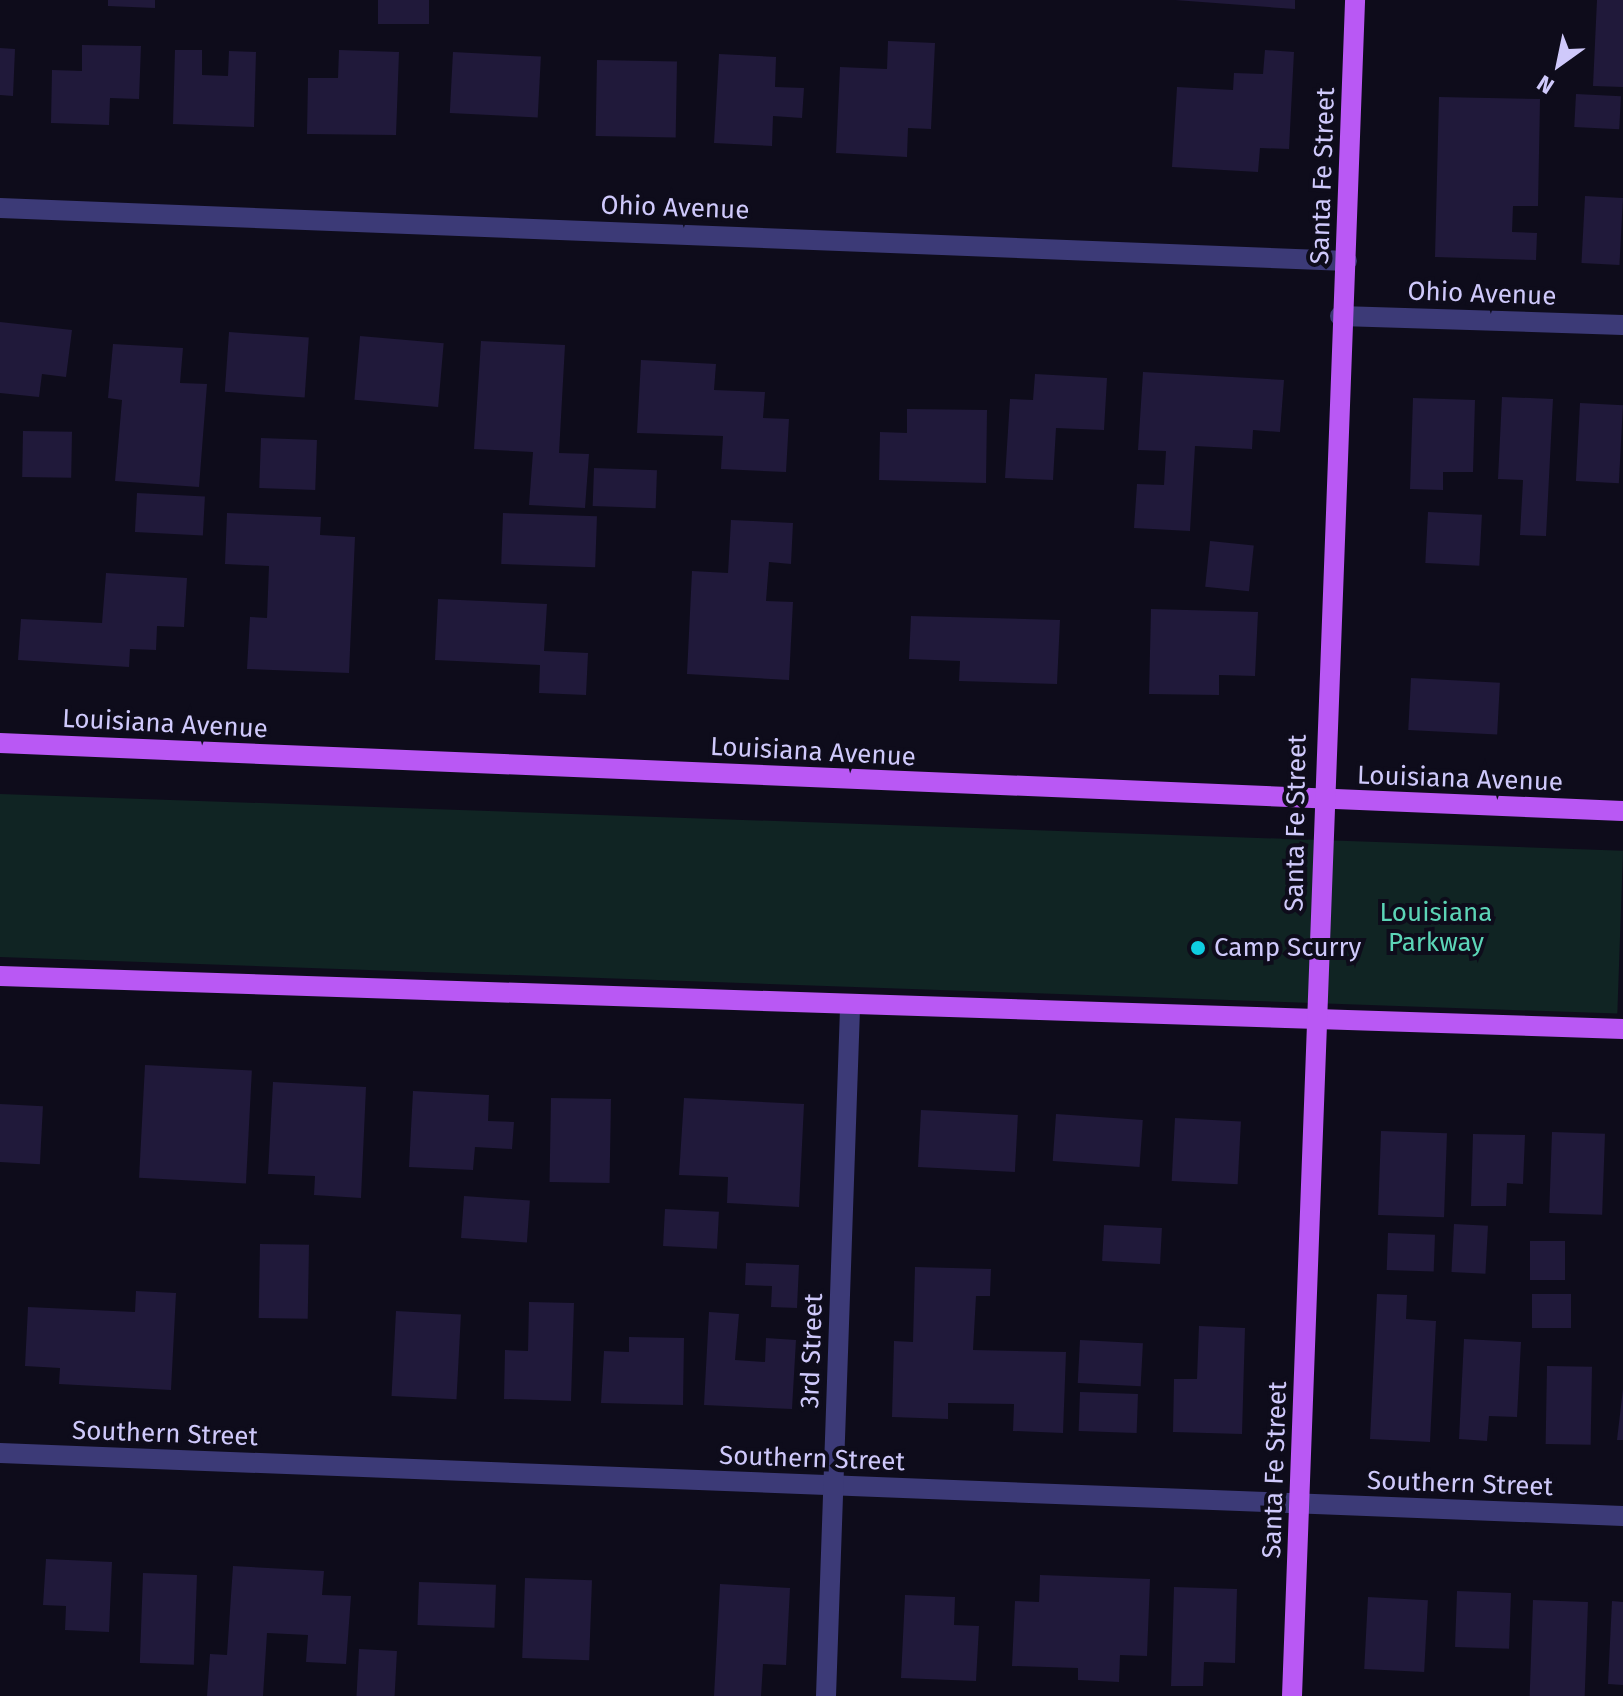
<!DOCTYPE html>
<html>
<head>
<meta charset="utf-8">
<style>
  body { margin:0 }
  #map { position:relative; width:1623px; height:1696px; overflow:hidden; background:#0e0c1b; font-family:"Fira Sans",sans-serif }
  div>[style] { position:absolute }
  .green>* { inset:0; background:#102423; transform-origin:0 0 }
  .building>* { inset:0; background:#20193a; transform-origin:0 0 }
  .minor>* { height:20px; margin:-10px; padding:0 10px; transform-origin:10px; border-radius:10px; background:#3c3a77 }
  .major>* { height:20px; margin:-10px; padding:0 10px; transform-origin:10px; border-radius:10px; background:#b958f4 }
  .dots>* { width:22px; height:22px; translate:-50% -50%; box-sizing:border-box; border:4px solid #0e0c1b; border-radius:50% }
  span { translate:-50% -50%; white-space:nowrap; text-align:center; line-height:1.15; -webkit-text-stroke:8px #0e0c1b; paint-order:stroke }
  .street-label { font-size:26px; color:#cfc9fb }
  .park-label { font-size:26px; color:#5cd5b7 }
  .poi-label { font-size:26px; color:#cfc9fb }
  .left { translate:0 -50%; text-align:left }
  .north { position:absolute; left:1519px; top:24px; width:80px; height:80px; -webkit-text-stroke:6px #0e0c1b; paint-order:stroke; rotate:213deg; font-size:22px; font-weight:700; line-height:32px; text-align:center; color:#cfc9fb }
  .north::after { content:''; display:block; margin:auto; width:28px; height:36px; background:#cfc9fb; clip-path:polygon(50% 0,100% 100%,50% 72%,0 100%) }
</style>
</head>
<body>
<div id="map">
  <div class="green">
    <i style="left:0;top:794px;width:1624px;height:163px;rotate:2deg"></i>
  </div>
  <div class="building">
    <i style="clip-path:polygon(108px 0,155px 0,155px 8px,108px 6px)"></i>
    <i style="left:378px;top:0;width:51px;height:24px"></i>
    <i style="clip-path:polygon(1175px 0,1295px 0,1295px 9px)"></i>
    <i style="clip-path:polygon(1597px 0,1623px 0,1623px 87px,1593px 86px)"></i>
    <i style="clip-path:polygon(888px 41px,935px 43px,931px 129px,908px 128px,907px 157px,836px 153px,840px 67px,887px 69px)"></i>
    <i style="clip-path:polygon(82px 45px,141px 46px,139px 99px,110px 98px,109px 125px,51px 123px,52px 70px,82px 71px)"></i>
    <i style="clip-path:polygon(0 48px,15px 49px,13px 96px,0 95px)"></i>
    <i style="clip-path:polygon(175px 50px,202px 50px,202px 75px,228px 76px,229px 51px,256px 52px,254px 127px,173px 124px)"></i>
    <i style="clip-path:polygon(339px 50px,399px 52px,396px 135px,307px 134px,308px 78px,338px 78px)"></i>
    <i style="clip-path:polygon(1265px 50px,1294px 52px,1289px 149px,1260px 148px,1258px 172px,1172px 167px,1177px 87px,1233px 90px,1234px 73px,1263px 74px)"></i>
    <i style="left:453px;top:52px;width:88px;height:61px;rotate:3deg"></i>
    <i style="clip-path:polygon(719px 54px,776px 57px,775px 87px,804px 88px,802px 118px,773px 116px,772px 146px,714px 143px)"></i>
    <i style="left:597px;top:60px;width:80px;height:76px;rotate:1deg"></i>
    <i style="left:1576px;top:94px;width:45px;height:33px;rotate:3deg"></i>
    <i style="clip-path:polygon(1439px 97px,1540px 99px,1538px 206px,1513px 206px,1512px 232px,1537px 233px,1536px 260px,1435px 257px)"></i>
    <i style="left:1585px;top:196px;width:38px;height:67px;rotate:3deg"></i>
    <i style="clip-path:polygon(0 322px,72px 330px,66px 377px,42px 374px,39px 397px,0 393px)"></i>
    <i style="left:229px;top:332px;width:80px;height:60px;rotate:4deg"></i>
    <i style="left:360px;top:336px;width:84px;height:64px;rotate:5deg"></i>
    <i style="clip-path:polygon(481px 341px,565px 345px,559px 453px,589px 454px,585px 508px,529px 505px,533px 452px,474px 449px)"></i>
    <i style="clip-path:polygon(113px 344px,183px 348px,180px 383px,207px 384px,199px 487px,115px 481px,122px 400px,108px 398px)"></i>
    <i style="clip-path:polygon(641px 360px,716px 364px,714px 390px,765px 392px,763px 418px,789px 419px,786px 472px,721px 469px,723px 436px,637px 433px)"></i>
    <i style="clip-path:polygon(1143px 372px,1284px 380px,1280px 432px,1253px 430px,1252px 449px,1195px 446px,1190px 531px,1134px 528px,1137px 484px,1164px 485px,1166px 451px,1138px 450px)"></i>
    <i style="clip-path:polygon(1035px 374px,1107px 378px,1104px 430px,1056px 428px,1053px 480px,1005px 478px,1010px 399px,1033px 400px)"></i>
    <i style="clip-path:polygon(1502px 397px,1553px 399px,1546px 536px,1520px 535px,1523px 480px,1498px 479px)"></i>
    <i style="clip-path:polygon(1413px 398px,1475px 400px,1473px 472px,1443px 472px,1443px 490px,1410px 489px)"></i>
    <i style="left:1580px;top:403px;width:43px;height:78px;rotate:3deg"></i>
    <i style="clip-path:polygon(907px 409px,987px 410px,986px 483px,879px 480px,880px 432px,907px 433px)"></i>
    <i style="left:23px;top:431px;width:49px;height:46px;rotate:1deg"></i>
    <i style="left:261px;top:438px;width:56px;height:50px;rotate:2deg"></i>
    <i style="left:594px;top:468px;width:63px;height:38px;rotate:2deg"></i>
    <i style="left:137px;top:493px;width:68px;height:39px;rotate:3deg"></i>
    <i style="left:1428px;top:512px;width:54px;height:51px;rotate:3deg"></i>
    <i style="clip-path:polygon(227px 513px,321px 517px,320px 535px,355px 537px,349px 673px,247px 669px,250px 617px,267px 618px,269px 566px,225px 564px)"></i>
    <i style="left:503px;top:513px;width:94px;height:51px;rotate:2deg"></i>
    <i style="clip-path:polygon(731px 520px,793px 523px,791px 564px,769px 562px,766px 601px,793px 602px,789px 680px,687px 674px,692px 571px,728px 573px)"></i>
    <i style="left:1210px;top:541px;width:44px;height:46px;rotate:6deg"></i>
    <i style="clip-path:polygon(106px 573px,187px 578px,184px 627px,157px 626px,156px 650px,130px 649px,129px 667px,18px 660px,21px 619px,102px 623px)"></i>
    <i style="clip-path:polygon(438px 599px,547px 604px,544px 651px,588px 653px,586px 695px,539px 693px,540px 665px,435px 660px)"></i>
    <i style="clip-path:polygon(1151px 609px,1258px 612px,1255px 676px,1219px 675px,1219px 695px,1149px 694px)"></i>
    <i style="clip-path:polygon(911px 616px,1060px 620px,1057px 684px,959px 681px,960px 661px,909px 659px)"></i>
    <i style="left:1411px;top:678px;width:89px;height:52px;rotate:3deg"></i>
    <i style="left:145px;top:1065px;width:107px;height:113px;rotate:3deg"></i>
    <i style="clip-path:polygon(273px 1082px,366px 1087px,361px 1198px,314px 1195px,315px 1176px,268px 1174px)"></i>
    <i style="clip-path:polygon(413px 1091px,489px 1095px,488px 1121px,514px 1122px,512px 1149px,475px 1147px,473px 1170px,409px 1167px)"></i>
    <i style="left:551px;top:1098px;width:60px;height:84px;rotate:1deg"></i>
    <i style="clip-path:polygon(684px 1098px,804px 1104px,799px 1207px,727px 1203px,728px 1177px,679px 1175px)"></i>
    <i style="left:0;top:1104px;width:43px;height:58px;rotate:3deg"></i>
    <i style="left:921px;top:1110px;width:97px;height:57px;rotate:3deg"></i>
    <i style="left:1056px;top:1114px;width:87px;height:47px;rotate:4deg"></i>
    <i style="left:1175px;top:1118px;width:66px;height:63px;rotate:3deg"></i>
    <i style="left:1381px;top:1131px;width:66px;height:84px;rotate:2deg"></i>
    <i style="left:1552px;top:1132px;width:53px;height:81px;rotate:2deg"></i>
    <i style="clip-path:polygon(1473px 1134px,1525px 1135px,1523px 1184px,1507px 1183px,1506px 1206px,1471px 1206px)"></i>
    <i style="left:464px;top:1196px;width:66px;height:42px;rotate:4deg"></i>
    <i style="left:665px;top:1209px;width:54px;height:37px;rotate:3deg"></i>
    <i style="left:1454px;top:1224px;width:34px;height:48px;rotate:3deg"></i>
    <i style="left:1104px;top:1225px;width:58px;height:36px;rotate:3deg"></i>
    <i style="left:1388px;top:1233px;width:47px;height:37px;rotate:2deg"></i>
    <i style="left:1530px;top:1241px;width:35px;height:39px"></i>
    <i style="left:260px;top:1244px;width:49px;height:74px;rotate:1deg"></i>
    <i style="clip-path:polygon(746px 1263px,799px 1265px,797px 1308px,771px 1307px,772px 1286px,745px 1285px)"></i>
    <i style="clip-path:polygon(915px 1267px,991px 1269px,990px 1296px,976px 1296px,973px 1350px,1066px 1352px,1063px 1433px,1013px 1431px,1014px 1404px,948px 1403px,948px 1419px,892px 1417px,894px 1341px,913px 1342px)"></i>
    <i style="clip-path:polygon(136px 1291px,176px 1293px,171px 1390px,59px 1384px,60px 1368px,25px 1366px,28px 1307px,135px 1312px)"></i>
    <i style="clip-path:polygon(1377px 1294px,1407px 1295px,1406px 1319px,1436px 1321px,1430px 1442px,1370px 1439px)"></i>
    <i style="left:1532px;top:1294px;width:39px;height:34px"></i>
    <i style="clip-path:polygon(529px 1302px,574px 1303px,571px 1401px,504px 1399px,505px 1350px,528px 1351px)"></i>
    <i style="left:396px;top:1311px;width:65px;height:85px;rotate:3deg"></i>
    <i style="clip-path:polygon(709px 1312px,739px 1314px,735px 1360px,765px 1362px,766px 1338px,796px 1340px,792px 1409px,704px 1405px)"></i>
    <i style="clip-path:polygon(1199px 1326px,1245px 1328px,1242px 1434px,1173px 1432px,1174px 1379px,1197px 1379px)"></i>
    <i style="clip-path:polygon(629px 1337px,684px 1338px,683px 1405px,601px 1403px,604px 1351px,629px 1352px)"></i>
    <i style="clip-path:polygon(1464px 1339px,1521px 1342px,1517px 1417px,1489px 1416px,1487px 1441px,1459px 1439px)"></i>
    <i style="left:1080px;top:1340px;width:63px;height:43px;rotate:3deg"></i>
    <i style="left:1547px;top:1366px;width:45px;height:78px;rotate:1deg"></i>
    <i style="clip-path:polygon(1623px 1389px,1623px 1440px,1617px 1440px)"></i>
    <i style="left:1080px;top:1392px;width:58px;height:39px;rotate:2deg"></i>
    <i style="clip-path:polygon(46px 1559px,112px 1562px,109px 1632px,65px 1630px,66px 1606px,43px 1605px)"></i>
    <i style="clip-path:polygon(233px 1566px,324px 1571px,322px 1595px,351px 1596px,346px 1664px,306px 1662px,308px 1635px,267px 1633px,263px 1696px,207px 1696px,210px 1654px,227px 1655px)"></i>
    <i style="left:143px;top:1573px;width:54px;height:90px;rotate:2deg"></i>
    <i style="clip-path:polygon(1040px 1575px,1150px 1579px,1147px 1656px,1120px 1655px,1119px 1682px,1078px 1680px,1078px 1668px,1012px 1666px,1015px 1601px,1039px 1602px)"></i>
    <i style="left:525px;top:1578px;width:67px;height:80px;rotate:2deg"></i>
    <i style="left:419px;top:1582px;width:77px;height:43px;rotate:2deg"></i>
    <i style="clip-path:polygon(720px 1584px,790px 1588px,786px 1665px,763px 1664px,761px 1696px,714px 1696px)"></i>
    <i style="clip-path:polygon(1174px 1587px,1237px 1589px,1235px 1663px,1204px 1662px,1203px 1686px,1171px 1686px)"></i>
    <i style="left:1457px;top:1591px;width:54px;height:56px;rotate:2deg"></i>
    <i style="clip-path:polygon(905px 1595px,955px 1597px,954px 1625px,979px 1626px,976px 1681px,901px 1678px)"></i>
    <i style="left:1368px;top:1597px;width:60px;height:72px;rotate:3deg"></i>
    <i style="left:1533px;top:1600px;width:55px;height:96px;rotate:2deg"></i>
    <i style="clip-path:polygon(1612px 1601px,1623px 1602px,1623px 1685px,1608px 1684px)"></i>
    <i style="left:359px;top:1649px;width:38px;height:47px;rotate:3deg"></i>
  </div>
  <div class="minor">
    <i style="left:0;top:208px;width:1348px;rotate:2.25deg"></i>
    <i style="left:1340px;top:316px;width:283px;rotate:1.8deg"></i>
    <i style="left:0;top:1453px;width:1624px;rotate:2.22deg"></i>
    <i style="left:826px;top:1696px;width:688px;rotate:-88deg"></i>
  </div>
  <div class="major">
    <i style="left:0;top:743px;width:1624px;rotate:2.4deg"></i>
    <i style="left:0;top:976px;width:1624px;rotate:1.87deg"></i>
    <i style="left:1292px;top:1696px;width:1697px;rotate:-87.87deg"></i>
  </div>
  <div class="dots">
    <i style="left:1198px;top:948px;background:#0fcde2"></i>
  </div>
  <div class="street-label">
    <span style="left:1323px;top:176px;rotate:-88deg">Santa Fe Street</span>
    <span style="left:675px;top:208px;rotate:2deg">Ohio Avenue</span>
    <span style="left:1482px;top:294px;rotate:2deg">Ohio Avenue</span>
    <span style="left:165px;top:724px;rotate:3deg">Louisiana Avenue</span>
    <span style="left:813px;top:752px;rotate:3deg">Louisiana Avenue</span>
    <span style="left:1460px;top:779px;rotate:2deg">Louisiana Avenue</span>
    <span style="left:1296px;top:823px;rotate:-89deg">Santa Fe Street</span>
    <span style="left:812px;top:1351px;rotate:-88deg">3rd Street</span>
    <span style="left:165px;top:1434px;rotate:2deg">Southern Street</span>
    <span style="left:812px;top:1459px;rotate:2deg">Southern Street</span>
    <span style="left:1275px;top:1470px;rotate:-88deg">Santa Fe Street</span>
    <span style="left:1460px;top:1484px;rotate:2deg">Southern Street</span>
  </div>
  <div class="park-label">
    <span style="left:1436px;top:928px">Louisiana<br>Parkway</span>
  </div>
  <div class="poi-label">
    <span class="left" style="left:1214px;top:948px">Camp Scurry</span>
  </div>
  <div class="north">N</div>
</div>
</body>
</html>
